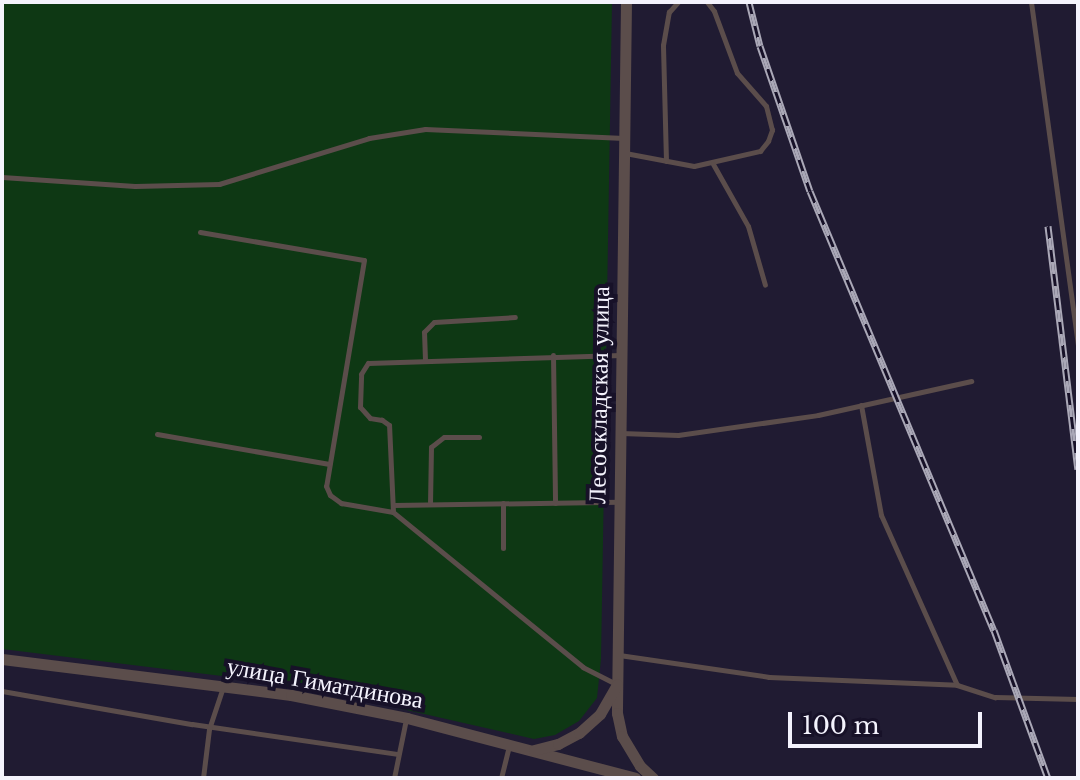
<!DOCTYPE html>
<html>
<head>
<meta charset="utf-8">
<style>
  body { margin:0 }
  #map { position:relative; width:1080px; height:780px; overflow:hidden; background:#201b32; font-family:"Libre Baskerville",serif }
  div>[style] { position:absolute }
  .green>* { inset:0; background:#0e3814 }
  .lane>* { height:5px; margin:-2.5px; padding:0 2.5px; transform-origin:2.5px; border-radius:2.5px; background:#5b4d4b }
  .street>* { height:11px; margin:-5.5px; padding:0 5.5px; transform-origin:5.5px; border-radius:5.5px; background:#5b4d4b }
  .rail>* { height:7px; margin-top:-3.5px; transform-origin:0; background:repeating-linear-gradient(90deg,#171128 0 12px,#aaa8b7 0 24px); box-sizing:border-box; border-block:2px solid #aaa8b7 }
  span { translate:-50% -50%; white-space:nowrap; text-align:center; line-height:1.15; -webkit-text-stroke:8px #171128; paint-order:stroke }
  .street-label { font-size:24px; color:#f4f3fd }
  .frame { position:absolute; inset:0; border:4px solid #f4f3fd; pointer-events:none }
  .scale { position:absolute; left:788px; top:712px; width:194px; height:36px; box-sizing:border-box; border:4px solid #f4f3fd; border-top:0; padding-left:10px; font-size:24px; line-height:28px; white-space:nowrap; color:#f4f3fd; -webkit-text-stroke:6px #171128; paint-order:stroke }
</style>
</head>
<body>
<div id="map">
  <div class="green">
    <i style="clip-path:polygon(2px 2px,612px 2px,601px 659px,597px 698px,579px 721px,555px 735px,534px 739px,389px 706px,222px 676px,2px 649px)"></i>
  </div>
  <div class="lane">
    <i style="left:1031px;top:2px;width:347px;rotate:82.2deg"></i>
    <i style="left:625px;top:153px;width:70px;rotate:10.7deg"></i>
    <i style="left:694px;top:166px;width:68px;rotate:-12.8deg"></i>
    <i style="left:760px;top:151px;width:13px;rotate:-51deg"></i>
    <i style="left:768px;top:141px;width:12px;rotate:-70deg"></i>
    <i style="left:772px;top:130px;width:25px;rotate:-104deg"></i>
    <i style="left:766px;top:106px;width:44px;rotate:-131.3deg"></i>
    <i style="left:737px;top:73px;width:66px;rotate:-110.4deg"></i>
    <i style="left:714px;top:11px;width:11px;rotate:-128deg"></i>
    <i style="left:666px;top:161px;width:116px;rotate:-91.5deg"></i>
    <i style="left:663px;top:45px;width:34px;rotate:-80deg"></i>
    <i style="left:669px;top:12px;width:13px;rotate:-48deg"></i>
    <i style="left:713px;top:164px;width:71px;rotate:60.6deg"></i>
    <i style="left:748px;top:226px;width:61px;rotate:73.9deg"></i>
    <i style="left:2px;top:177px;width:133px;rotate:3.9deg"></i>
    <i style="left:135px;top:186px;width:84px;rotate:-1.4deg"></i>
    <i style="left:219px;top:184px;width:157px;rotate:-17deg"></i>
    <i style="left:369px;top:138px;width:57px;rotate:-9.1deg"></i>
    <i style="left:425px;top:129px;width:199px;rotate:2.6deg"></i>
    <i style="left:200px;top:232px;width:166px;rotate:9.7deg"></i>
    <i style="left:364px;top:260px;width:229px;rotate:99.5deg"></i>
    <i style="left:326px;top:486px;width:10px;rotate:66deg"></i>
    <i style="left:330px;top:495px;width:14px;rotate:36deg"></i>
    <i style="left:341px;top:503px;width:53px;rotate:9.8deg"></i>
    <i style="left:553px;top:355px;width:148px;rotate:89.2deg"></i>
    <i style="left:425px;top:360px;width:28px;rotate:-92deg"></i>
    <i style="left:424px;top:332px;width:14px;rotate:-45deg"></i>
    <i style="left:434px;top:322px;width:81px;rotate:-3.5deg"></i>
    <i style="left:861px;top:405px;width:112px;rotate:79.7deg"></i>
    <i style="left:881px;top:515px;width:186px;rotate:65.9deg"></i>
    <i style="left:621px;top:433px;width:57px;rotate:2deg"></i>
    <i style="left:678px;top:435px;width:141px;rotate:-8.1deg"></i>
    <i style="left:818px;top:415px;width:157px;rotate:-12.5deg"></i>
    <i style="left:157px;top:434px;width:175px;rotate:9.9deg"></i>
    <i style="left:503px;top:503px;width:45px;rotate:90deg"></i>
    <i style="left:430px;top:504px;width:57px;rotate:-89deg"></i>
    <i style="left:431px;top:447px;width:16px;rotate:-38deg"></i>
    <i style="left:444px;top:437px;width:35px"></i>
    <i style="left:393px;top:505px;width:226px;rotate:-0.8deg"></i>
    <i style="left:619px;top:655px;width:152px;rotate:8.3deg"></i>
    <i style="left:769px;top:677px;width:188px;rotate:2.4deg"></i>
    <i style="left:957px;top:685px;width:40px;rotate:18deg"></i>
    <i style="left:995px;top:697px;width:83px;rotate:1.4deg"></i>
    <i style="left:616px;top:684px;width:37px;rotate:-153deg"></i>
    <i style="left:583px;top:667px;width:245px;rotate:-140.8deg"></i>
    <i style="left:393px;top:512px;width:87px;rotate:-92.6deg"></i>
    <i style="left:389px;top:425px;width:9px;rotate:-144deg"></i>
    <i style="left:382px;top:420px;width:12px;rotate:-171deg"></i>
    <i style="left:370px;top:418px;width:15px;rotate:-132deg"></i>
    <i style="left:360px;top:407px;width:33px;rotate:-88deg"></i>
    <i style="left:361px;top:374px;width:13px;rotate:-58deg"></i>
    <i style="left:368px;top:363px;width:253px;rotate:-1.8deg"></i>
    <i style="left:2px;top:691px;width:193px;rotate:9.9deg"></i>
    <i style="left:192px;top:724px;width:207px;rotate:8.3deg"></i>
    <i style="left:203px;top:778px;width:49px;rotate:-83deg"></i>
    <i style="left:209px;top:729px;width:44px;rotate:-71.6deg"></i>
    <i style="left:394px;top:778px;width:60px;rotate:-78.5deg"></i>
    <i style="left:501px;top:778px;width:32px;rotate:-76deg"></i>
  </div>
  <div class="street">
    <i style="left:626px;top:2px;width:711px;rotate:90.73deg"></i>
    <i style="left:617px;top:713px;width:24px;rotate:78deg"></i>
    <i style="left:622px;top:736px;width:35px;rotate:59deg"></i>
    <i style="left:640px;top:766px;width:18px;rotate:43deg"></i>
    <i style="left:2px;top:659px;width:291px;rotate:7.1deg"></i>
    <i style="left:291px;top:695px;width:118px;rotate:11.2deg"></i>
    <i style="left:407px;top:718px;width:236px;rotate:14.7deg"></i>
    <i style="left:534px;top:750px;width:25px;rotate:-14deg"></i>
    <i style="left:558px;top:744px;width:24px;rotate:-28deg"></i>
    <i style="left:579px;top:733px;width:28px;rotate:-42deg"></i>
    <i style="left:600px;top:714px;width:34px;rotate:-60deg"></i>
  </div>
  <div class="rail">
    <i style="left:749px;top:2px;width:45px;rotate:76deg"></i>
    <i style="left:760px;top:46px;width:153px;rotate:71deg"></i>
    <i style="left:810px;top:191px;width:476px;rotate:67.3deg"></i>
    <i style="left:994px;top:630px;width:158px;rotate:70deg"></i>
    <i style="left:1048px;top:226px;width:245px;rotate:83deg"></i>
  </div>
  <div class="street-label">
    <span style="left:599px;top:395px;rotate:-89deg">Лесоскладская улица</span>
    <span style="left:325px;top:683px;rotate:10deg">улица Гиматдинова</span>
  </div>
  <div class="frame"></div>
  <div class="scale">100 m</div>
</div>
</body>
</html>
